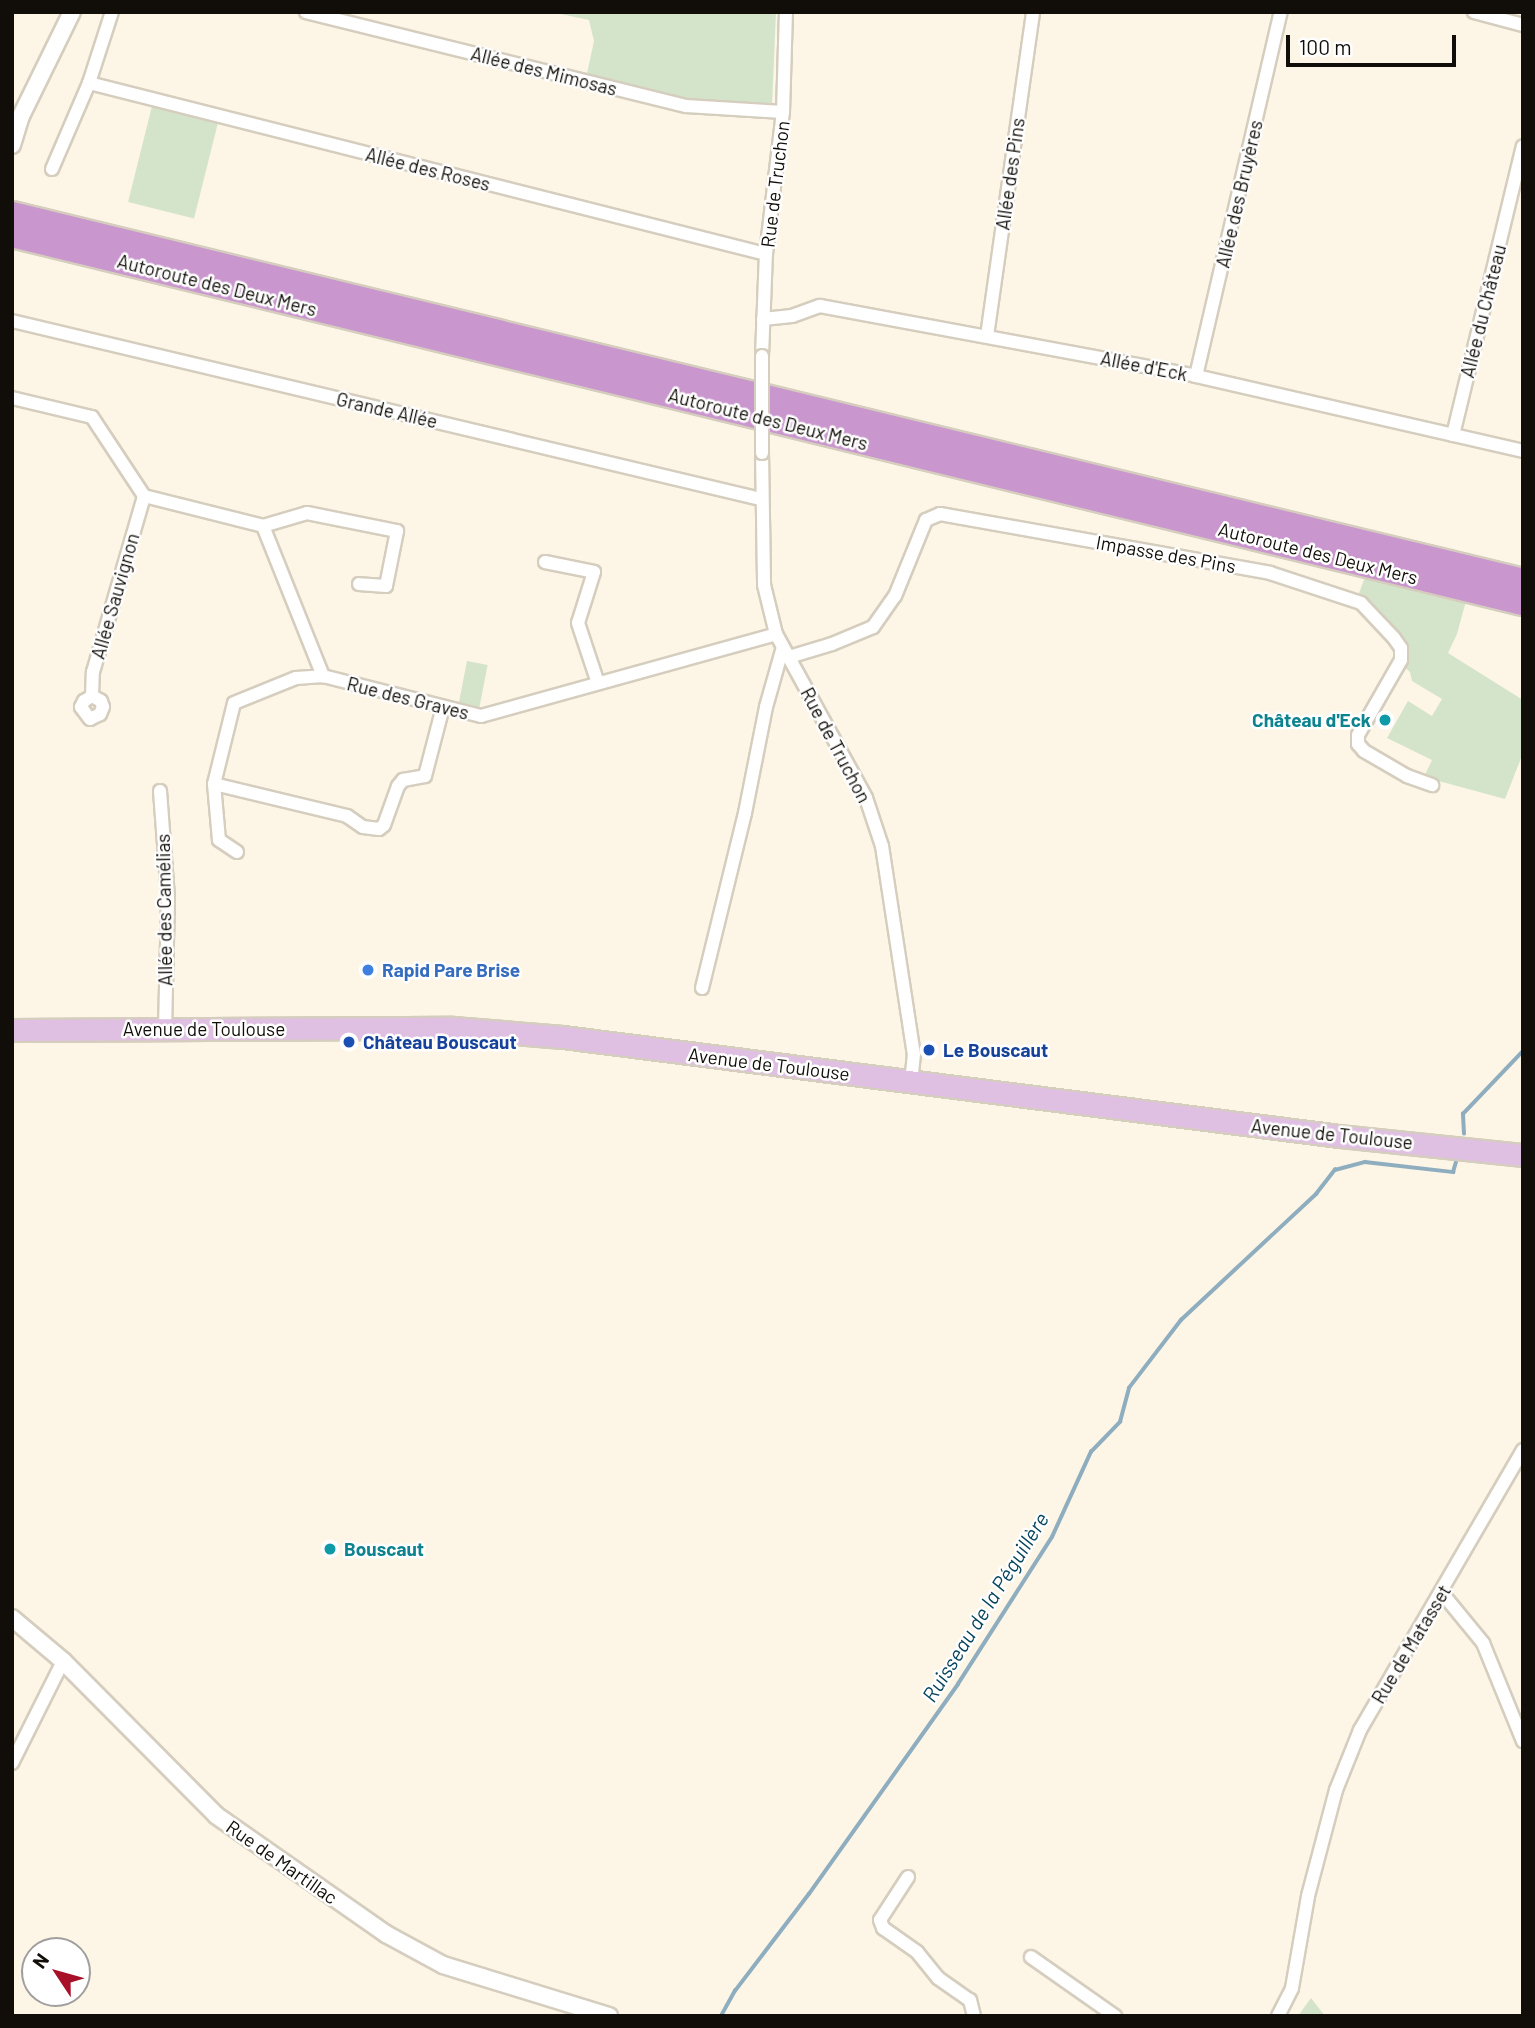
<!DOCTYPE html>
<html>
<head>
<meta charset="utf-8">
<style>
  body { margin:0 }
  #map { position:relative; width:1535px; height:2028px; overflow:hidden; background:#fdf5e6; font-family:Barlow,sans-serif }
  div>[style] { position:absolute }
  .green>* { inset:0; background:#d4e4ca; transform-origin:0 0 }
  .stream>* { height:3.5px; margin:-1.75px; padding:0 1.75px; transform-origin:1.75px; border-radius:1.75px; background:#8eadbf }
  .roads { filter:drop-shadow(2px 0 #d5cdbe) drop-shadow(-2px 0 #d5cdbe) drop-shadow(0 2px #d5cdbe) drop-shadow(0 -2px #d5cdbe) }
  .minor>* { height:12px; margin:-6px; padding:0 6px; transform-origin:6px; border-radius:6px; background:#fff }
  .tertiary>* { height:16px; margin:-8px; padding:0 8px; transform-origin:8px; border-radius:8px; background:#fff }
  .primary>* { height:21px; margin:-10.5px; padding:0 10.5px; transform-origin:10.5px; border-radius:10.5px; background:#dfc0e2 }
  .motorway>* { height:24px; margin:-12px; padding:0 12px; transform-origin:12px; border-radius:12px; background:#c996ce }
  .bridges { filter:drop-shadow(2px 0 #d5cdbe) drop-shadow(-2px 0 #d5cdbe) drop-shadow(0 2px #d5cdbe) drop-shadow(0 -2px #d5cdbe) }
  .minor-bridge>* { height:12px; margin:-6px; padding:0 6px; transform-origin:6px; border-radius:6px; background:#fff }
  .dots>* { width:19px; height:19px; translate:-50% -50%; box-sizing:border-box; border:4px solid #fff; border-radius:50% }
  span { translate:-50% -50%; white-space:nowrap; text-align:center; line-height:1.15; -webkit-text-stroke:5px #fff; paint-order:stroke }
  .street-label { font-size:19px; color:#110e09 }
  .culture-label { font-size:19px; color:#0d838f; font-weight:700 }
  .right { translate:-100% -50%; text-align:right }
  .left { translate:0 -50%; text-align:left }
  .shop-label { font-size:19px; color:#366cbe; font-weight:700 }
  .transit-label { font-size:19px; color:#164399; font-weight:700 }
  .water-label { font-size:21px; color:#07445e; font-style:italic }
  .frame { position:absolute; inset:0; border:14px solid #110e09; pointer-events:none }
  .north { position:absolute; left:21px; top:1937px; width:70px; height:70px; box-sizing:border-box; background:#fff; border:2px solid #a09f9d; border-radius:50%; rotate:306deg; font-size:19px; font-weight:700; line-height:28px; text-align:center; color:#110e09 }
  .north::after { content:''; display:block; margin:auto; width:24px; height:32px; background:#a81029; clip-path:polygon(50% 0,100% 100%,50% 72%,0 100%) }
  .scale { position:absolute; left:1286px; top:35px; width:170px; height:32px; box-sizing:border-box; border:4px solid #110e09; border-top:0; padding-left:9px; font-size:21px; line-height:24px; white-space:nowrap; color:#110e09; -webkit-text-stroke:5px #fff; paint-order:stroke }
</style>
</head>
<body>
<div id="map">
  <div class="green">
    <i style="clip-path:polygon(551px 12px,776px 12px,772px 106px,684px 102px,586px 78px,594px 41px,589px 20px)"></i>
    <i style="left:152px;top:106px;width:68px;height:99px;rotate:14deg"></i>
    <i style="clip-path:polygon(1365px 577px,1407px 589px,1466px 601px,1457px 634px,1448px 653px,1523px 700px,1523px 753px,1505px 799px,1424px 777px,1432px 760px,1387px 738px,1408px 701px,1432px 716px,1442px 699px,1412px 681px,1410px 672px,1402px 665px,1407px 645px,1358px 596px)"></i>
    <i style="left:467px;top:661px;width:21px;height:46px;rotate:11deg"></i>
    <i style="clip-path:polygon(1311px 1998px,1325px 2016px,1298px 2016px)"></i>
  </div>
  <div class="stream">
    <i style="left:1464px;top:1134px;width:20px;rotate:-93deg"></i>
    <i style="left:1463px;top:1114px;width:87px;rotate:-46.4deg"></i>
    <i style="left:721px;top:2016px;width:29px;rotate:-61deg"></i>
    <i style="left:735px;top:1991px;width:122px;rotate:-52.7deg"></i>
    <i style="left:809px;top:1894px;width:257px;rotate:-54.6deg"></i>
    <i style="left:958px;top:1684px;width:174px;rotate:-57.4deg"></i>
    <i style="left:1052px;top:1537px;width:94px;rotate:-65.4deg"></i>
    <i style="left:1091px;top:1452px;width:42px;rotate:-46deg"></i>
    <i style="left:1120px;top:1422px;width:35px;rotate:-75deg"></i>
    <i style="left:1129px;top:1388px;width:86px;rotate:-52.6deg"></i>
    <i style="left:1181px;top:1320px;width:185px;rotate:-43deg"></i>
    <i style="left:1316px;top:1194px;width:31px;rotate:-52deg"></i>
    <i style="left:1335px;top:1170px;width:31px;rotate:-15deg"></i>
    <i style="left:1365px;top:1162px;width:89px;rotate:6.5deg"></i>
    <i style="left:1453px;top:1172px;width:10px;rotate:-73deg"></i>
  </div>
  <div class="roads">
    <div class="minor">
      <i style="left:306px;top:12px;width:391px;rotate:13.9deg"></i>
      <i style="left:686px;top:106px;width:97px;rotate:3.5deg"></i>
      <i style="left:1474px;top:12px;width:51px;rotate:14.9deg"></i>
      <i style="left:89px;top:83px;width:698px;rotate:14.18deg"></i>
      <i style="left:52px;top:169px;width:94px;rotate:-66.7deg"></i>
      <i style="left:89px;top:83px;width:75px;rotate:-72.1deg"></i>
      <i style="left:763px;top:319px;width:29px;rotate:-6deg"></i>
      <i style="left:792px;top:316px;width:30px;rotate:-20deg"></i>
      <i style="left:820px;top:306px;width:382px;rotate:10.5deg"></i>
      <i style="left:1196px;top:376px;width:335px;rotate:12.9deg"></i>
      <i style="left:12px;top:321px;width:770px;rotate:13.37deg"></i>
      <i style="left:987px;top:336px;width:327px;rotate:-81.9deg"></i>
      <i style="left:762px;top:356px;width:102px;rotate:-87.8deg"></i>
      <i style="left:766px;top:254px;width:143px;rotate:-83.2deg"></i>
      <i style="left:783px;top:112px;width:100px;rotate:-88.3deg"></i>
      <i style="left:1196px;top:376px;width:374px;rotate:-76.9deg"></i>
      <i style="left:12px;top:398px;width:82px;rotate:13.4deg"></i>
      <i style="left:92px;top:417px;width:95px;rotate:56.6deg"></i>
      <i style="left:144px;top:496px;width:123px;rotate:14.1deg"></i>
      <i style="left:263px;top:526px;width:162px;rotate:68.2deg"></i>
      <i style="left:323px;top:676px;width:163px;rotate:14.2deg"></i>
      <i style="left:481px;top:716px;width:306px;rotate:-15.5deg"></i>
      <i style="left:1453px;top:435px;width:297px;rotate:-76.4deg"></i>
      <i style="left:762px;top:453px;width:132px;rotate:89.1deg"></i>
      <i style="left:764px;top:585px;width:50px;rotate:76.2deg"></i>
      <i style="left:776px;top:634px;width:187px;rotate:61.2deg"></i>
      <i style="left:866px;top:798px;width:51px;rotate:71.6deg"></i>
      <i style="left:882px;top:846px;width:210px;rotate:81.3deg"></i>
      <i style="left:914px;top:1054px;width:28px;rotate:96deg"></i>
      <i style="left:263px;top:526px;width:46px;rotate:-16.5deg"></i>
      <i style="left:307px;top:513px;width:92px;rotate:11.3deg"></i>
      <i style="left:397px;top:531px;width:56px;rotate:101.3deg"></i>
      <i style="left:386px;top:586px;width:27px;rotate:-176deg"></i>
      <i style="left:545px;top:562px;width:50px;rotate:11.5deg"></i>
      <i style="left:594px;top:572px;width:53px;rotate:107.4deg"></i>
      <i style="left:578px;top:623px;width:63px;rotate:71.6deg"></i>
      <i style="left:789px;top:657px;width:45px;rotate:-16.8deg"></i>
      <i style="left:832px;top:644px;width:44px;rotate:-22.5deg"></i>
      <i style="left:873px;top:627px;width:38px;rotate:-55deg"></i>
      <i style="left:895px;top:596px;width:82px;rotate:-67.8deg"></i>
      <i style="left:926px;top:520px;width:15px;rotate:-23deg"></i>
      <i style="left:940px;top:514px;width:335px;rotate:10.1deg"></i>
      <i style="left:1270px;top:573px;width:96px;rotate:18.2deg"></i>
      <i style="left:1361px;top:603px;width:48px;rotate:46.7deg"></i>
      <i style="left:1394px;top:638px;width:12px;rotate:55deg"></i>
      <i style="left:1401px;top:648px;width:12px;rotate:90deg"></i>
      <i style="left:1401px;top:660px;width:86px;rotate:119.8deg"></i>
      <i style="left:1358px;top:735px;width:9px;rotate:90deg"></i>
      <i style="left:1358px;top:744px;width:9px;rotate:49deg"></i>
      <i style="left:1364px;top:751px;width:50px;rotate:30.2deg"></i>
      <i style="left:1407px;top:776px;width:27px;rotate:20deg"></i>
      <i style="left:92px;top:696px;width:10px;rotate:29deg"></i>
      <i style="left:101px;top:701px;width:6px;rotate:72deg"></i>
      <i style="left:103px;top:707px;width:8px;rotate:113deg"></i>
      <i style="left:100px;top:714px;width:11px;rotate:153deg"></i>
      <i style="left:90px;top:719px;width:15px;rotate:-127deg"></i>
      <i style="left:81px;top:707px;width:7px;rotate:-63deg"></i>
      <i style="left:84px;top:701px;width:9px;rotate:-32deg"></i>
      <i style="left:92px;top:696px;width:24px;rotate:-88deg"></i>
      <i style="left:93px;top:672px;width:183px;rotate:-73.8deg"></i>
      <i style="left:214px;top:784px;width:137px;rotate:13.5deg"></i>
      <i style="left:347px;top:816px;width:19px;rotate:35deg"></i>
      <i style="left:363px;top:827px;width:16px;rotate:7deg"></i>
      <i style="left:379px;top:829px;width:6px;rotate:-39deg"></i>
      <i style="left:384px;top:825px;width:41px;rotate:-70.3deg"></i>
      <i style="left:398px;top:786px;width:8px;rotate:-50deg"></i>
      <i style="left:403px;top:780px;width:22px;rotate:-10deg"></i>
      <i style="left:425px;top:776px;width:71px;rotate:-75.4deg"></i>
      <i style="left:160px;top:791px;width:107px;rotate:85.7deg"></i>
      <i style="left:168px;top:898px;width:130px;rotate:91.3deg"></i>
      <i style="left:237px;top:852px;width:22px;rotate:-146deg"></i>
      <i style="left:219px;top:840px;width:56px;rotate:-95.1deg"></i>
      <i style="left:214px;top:784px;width:83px;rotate:-76.1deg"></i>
      <i style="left:234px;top:703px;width:67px;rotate:-22deg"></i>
      <i style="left:296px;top:678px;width:27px;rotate:-4deg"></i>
      <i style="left:702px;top:988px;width:180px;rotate:-76.2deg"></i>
      <i style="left:745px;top:813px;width:108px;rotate:-78.8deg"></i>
      <i style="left:766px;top:707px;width:62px;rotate:-74.2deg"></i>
      <i style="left:1442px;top:1593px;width:65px;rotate:50.6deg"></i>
      <i style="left:1483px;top:1643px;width:106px;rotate:67.8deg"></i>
      <i style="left:12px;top:1763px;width:114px;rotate:-63.4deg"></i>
      <i style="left:908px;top:1877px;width:51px;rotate:123.1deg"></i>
      <i style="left:880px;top:1920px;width:9px;rotate:69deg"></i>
      <i style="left:883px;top:1928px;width:42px;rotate:35.2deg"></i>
      <i style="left:917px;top:1952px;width:33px;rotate:51deg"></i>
      <i style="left:938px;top:1978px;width:39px;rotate:35deg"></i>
      <i style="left:970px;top:2000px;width:16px;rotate:76deg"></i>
      <i style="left:1031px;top:1957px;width:103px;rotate:35.1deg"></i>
      <i style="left:1278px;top:2016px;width:31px;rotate:-63deg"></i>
      <i style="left:1292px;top:1988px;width:93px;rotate:-80.1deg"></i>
      <i style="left:1308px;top:1896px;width:110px;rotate:-75.2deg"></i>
      <i style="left:1336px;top:1790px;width:65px;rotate:-68.2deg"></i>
      <i style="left:1360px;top:1730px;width:324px;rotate:-59.8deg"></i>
    </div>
    <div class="tertiary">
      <i style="left:12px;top:145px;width:30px;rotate:-73deg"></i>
      <i style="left:21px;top:116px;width:116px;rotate:-63.9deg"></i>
      <i style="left:12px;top:1618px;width:67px;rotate:40.1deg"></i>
      <i style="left:63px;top:1661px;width:218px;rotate:45.2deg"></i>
      <i style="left:217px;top:1816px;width:206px;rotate:34.9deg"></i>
      <i style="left:386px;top:1934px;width:65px;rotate:28.5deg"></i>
      <i style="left:443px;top:1965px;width:174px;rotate:17.1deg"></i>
    </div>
    <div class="primary">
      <i style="left:12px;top:1030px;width:441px;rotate:-0.3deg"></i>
      <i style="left:453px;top:1028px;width:110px;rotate:4.7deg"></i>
      <i style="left:563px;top:1037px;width:782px;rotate:7.27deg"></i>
      <i style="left:1339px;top:1136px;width:185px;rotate:5.9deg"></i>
    </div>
    <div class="motorway">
      <i style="left:12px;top:214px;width:1555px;rotate:13.65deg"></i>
      <i style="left:12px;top:235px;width:1555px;rotate:13.69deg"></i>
    </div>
  </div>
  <div class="bridges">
    <div class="minor-bridge">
      <i style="left:762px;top:453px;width:97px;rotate:-90deg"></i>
    </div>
  </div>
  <div class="dots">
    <i style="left:1385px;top:720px;background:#0f9aa8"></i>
    <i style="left:368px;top:970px;background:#3f7fe0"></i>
    <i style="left:349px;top:1042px;background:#1a4fb4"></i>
    <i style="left:929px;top:1050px;background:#1a4fb4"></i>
    <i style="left:330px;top:1549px;background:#0f9aa8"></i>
  </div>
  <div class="street-label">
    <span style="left:544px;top:71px;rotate:14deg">Allée des Mimosas</span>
    <span style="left:428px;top:169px;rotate:14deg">Allée des Roses</span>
    <span style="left:1010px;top:174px;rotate:-82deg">Allée des Pins</span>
    <span style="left:775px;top:184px;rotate:-83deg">Rue de Truchon</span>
    <span style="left:1239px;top:194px;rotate:-77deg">Allée des Bruyères</span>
    <span style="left:217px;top:285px;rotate:14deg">Autoroute des Deux Mers</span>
    <span style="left:1483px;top:311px;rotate:-76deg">Allée du Château</span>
    <span style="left:1144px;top:366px;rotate:11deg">Allée d'Eck</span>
    <span style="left:387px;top:410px;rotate:13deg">Grande Allée</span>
    <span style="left:768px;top:419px;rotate:14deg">Autoroute des Deux Mers</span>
    <span style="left:1318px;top:553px;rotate:14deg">Autoroute des Deux Mers</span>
    <span style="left:1166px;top:554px;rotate:10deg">Impasse des Pins</span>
    <span style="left:115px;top:596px;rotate:-74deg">Allée Sauvignon</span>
    <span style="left:408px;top:698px;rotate:14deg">Rue des Graves</span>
    <span style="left:836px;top:745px;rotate:62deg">Rue de Truchon</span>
    <span style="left:164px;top:910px;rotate:-91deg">Allée des Camélias</span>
    <span style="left:204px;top:1029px">Avenue de Toulouse</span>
    <span style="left:769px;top:1064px;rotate:7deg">Avenue de Toulouse</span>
    <span style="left:1332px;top:1134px;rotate:6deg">Avenue de Toulouse</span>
    <span style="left:1411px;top:1644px;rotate:-59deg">Rue de Matasset</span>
    <span style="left:282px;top:1862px;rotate:35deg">Rue de Martillac</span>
  </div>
  <div class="culture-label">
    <span class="right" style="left:1371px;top:720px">Château d'Eck</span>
    <span class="left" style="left:344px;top:1549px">Bouscaut</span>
  </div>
  <div class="shop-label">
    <span class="left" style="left:382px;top:970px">Rapid Pare Brise</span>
  </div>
  <div class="transit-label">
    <span class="left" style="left:363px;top:1042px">Château Bouscaut</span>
    <span class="left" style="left:943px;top:1050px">Le Bouscaut</span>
  </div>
  <div class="water-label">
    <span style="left:985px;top:1607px;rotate:-58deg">Ruisseau de la Péguillère</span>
  </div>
  <div class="frame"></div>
  <div class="north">N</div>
  <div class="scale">100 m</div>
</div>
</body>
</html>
